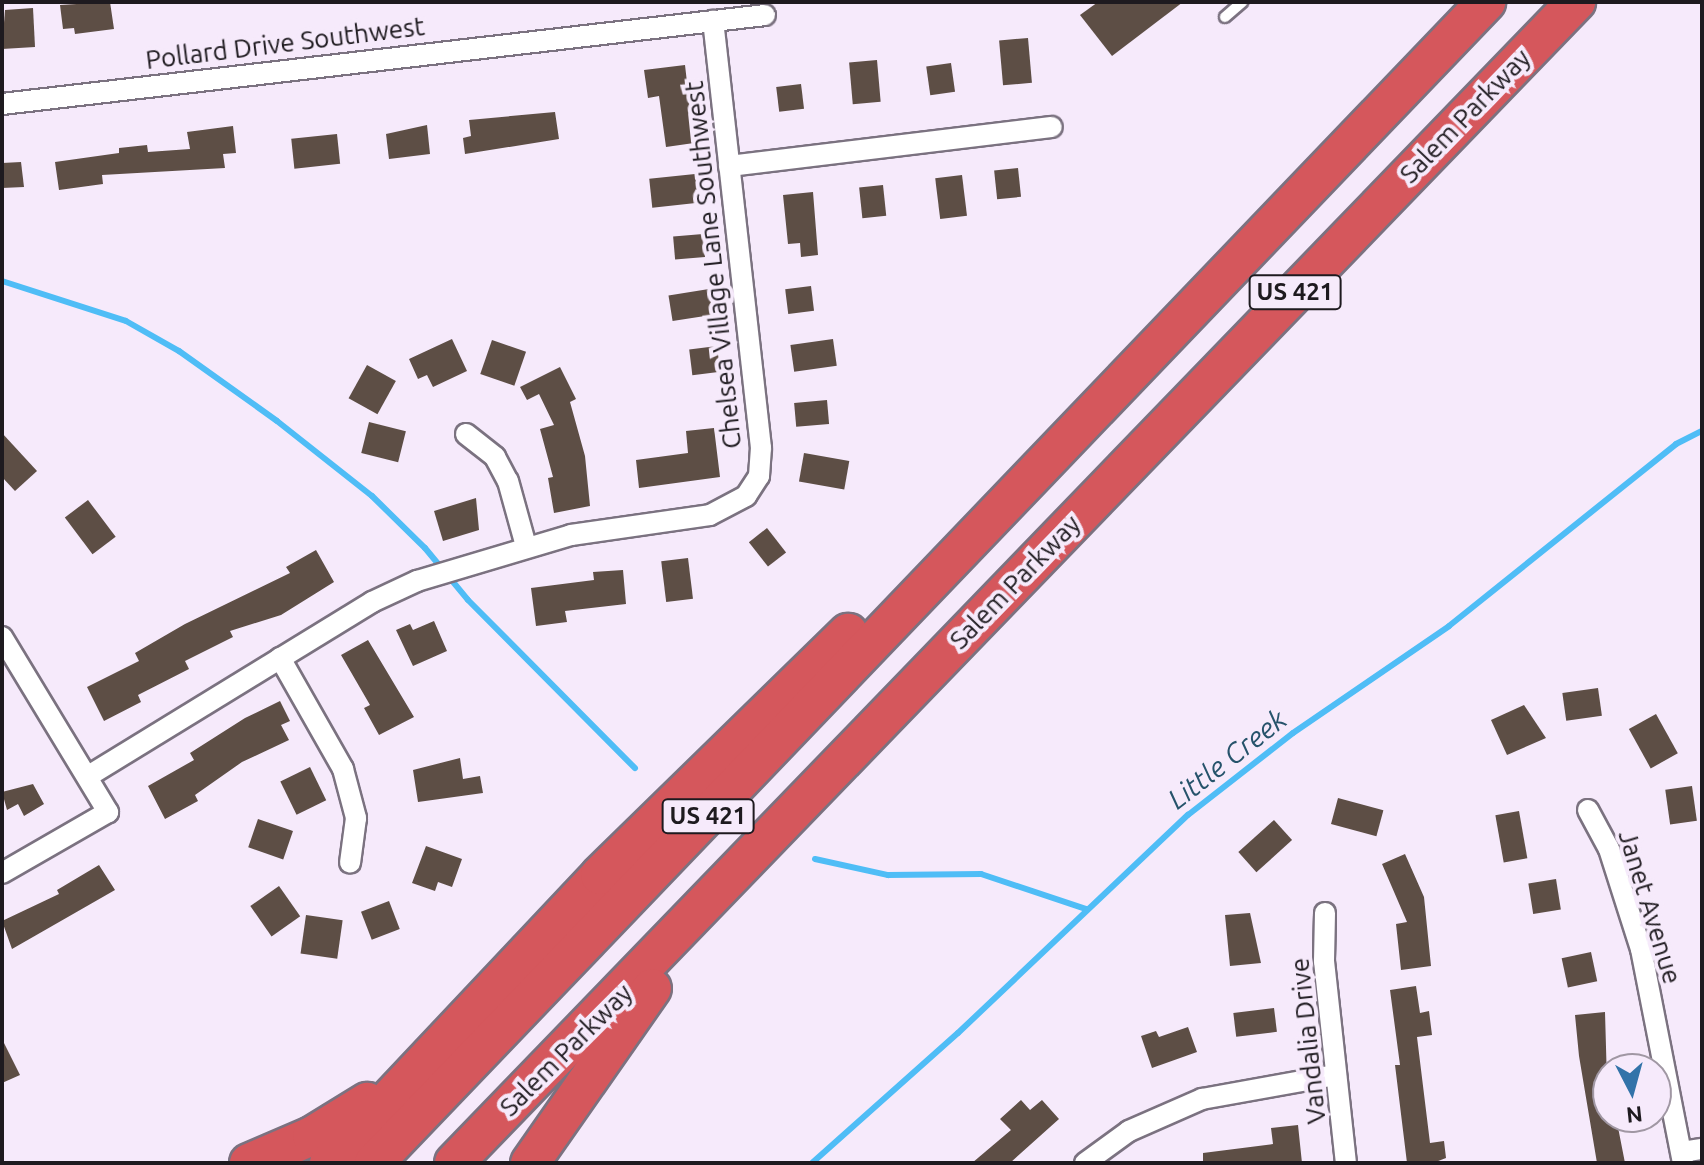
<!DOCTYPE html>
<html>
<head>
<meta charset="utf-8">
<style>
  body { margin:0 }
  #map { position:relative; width:1704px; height:1165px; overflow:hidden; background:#f6eafb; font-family:Ubuntu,sans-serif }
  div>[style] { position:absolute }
  .stream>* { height:6px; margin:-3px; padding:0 3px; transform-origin:3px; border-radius:3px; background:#4fbdf6 }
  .building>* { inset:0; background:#5d4e45; transform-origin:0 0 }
  .roads { filter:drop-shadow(2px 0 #7b7280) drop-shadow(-2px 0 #7b7280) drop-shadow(0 2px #7b7280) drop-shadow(0 -2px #7b7280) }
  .service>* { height:10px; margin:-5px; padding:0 5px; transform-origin:5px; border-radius:5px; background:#fff }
  .minor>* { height:20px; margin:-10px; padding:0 10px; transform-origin:10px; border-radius:10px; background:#fff }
  .motorway>* { height:38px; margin:-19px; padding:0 19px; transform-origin:19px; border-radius:19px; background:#d5575c }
  span { translate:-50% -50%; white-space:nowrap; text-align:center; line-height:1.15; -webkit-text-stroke:8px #f6eafb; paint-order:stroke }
  .shield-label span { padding:2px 6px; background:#f6eafb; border:2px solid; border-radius:6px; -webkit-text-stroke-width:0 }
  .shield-label { font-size:24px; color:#1e1a1f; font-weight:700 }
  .street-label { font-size:26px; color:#1e1a1f }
  .water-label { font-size:28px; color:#26536b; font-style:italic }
  .frame { position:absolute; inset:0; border:4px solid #1e1a1f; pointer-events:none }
  .north { position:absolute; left:1592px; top:1053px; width:80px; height:80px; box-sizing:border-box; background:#f6eafb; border:2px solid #a097a3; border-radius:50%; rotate:174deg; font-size:22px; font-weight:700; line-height:32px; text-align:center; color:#1e1a1f }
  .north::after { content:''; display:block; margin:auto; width:28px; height:36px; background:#3273a9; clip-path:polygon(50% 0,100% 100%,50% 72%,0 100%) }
</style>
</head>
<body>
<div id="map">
  <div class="stream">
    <i style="left:2px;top:281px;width:130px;rotate:17.9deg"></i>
    <i style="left:126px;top:321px;width:61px;rotate:29.5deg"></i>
    <i style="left:179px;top:351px;width:120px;rotate:35.5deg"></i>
    <i style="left:277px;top:421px;width:121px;rotate:38.3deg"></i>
    <i style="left:372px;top:496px;width:74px;rotate:44.5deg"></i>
    <i style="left:425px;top:548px;width:67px;rotate:50.4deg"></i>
    <i style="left:468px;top:600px;width:237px;rotate:45.2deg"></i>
    <i style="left:815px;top:859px;width:75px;rotate:12.4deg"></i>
    <i style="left:888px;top:875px;width:93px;rotate:-0.6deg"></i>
    <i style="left:981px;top:874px;width:111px;rotate:18.4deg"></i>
    <i style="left:812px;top:1163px;width:195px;rotate:-41.7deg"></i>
    <i style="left:958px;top:1033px;width:317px;rotate:-43.5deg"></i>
    <i style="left:1188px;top:815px;width:133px;rotate:-38deg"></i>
    <i style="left:1293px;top:733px;width:189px;rotate:-34.4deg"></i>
    <i style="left:1449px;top:626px;width:291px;rotate:-38.7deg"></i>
    <i style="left:1676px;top:444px;width:29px;rotate:-27deg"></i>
  </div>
  <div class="building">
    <i style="clip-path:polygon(110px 2px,114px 29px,75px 34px,74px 28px,63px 29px,60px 5px)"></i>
    <i style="clip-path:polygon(1098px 2px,1183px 2px,1112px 56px,1080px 15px)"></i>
    <i style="clip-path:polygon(33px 8px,35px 47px,2px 49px,5px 10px)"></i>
    <i style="left:1028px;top:38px;width:45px;height:29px;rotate:85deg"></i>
    <i style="left:877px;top:60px;width:42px;height:28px;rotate:85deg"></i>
    <i style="left:951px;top:63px;width:29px;height:25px;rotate:82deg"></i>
    <i style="clip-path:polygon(685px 65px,694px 143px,666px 147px,659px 96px,648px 98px,644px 70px)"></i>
    <i style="left:801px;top:84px;width:25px;height:25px;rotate:83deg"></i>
    <i style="clip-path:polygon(555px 112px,559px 139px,465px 154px,463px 138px,471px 136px,469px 120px)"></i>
    <i style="clip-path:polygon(427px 125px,430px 154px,389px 159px,386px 134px)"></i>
    <i style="clip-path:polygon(233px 126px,236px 153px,223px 154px,225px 168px,102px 175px,103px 184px,59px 190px,55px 162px,119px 153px,119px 148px,147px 145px,148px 152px,190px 149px,187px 132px)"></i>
    <i style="left:337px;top:134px;width:30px;height:46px;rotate:84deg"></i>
    <i style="clip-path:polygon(21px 162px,24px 187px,2px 188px,2px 163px)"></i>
    <i style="left:1018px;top:168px;width:29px;height:24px;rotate:84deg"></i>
    <i style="left:695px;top:174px;width:29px;height:46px;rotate:84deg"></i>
    <i style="left:962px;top:175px;width:41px;height:27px;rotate:83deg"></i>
    <i style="left:883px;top:185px;width:31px;height:24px;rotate:84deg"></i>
    <i style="clip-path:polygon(813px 192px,818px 255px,801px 257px,800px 243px,788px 244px,783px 195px)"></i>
    <i style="left:703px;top:234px;width:23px;height:30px;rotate:85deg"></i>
    <i style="left:811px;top:286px;width:25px;height:26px;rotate:83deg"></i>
    <i style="left:709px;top:289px;width:26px;height:41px;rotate:81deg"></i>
    <i style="clip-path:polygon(452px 339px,467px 371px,433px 387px,427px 375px,418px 379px,409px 359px)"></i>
    <i style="left:833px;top:339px;width:27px;height:43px;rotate:82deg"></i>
    <i style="left:492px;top:340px;width:36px;height:36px;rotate:19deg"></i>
    <i style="left:717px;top:346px;width:26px;height:28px;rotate:83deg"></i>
    <i style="left:367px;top:365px;width:33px;height:38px;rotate:29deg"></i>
    <i style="clip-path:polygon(560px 367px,576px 399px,570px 402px,585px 456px,590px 506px,554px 513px,548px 478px,553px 477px,540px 429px,554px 425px,539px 394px,527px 400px,520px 387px)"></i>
    <i style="left:827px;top:400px;width:24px;height:33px;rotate:85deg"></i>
    <i style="left:369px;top:422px;width:38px;height:32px;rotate:14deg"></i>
    <i style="clip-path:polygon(714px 428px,720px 477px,639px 488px,636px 460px,688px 453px,686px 431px)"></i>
    <i style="clip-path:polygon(2px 433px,37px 471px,15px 491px,2px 477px)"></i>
    <i style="left:804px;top:453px;width:46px;height:29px;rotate:10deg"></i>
    <i style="clip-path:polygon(476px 498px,479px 530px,443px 541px,434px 511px)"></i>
    <i style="left:88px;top:500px;width:46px;height:29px;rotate:53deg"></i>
    <i style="left:767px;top:528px;width:31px;height:23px;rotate:52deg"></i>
    <i style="clip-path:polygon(316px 550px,334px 582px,281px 615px,230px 631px,233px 637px,185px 661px,189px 669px,138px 695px,141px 702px,104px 721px,87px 687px,139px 661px,135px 653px,185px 624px,290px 573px,286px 567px)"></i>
    <i style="left:688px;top:558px;width:41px;height:27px;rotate:83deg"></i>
    <i style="clip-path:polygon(623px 570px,626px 604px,565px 611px,567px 622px,536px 626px,531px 588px,594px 580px,593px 572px)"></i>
    <i style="clip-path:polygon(434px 621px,447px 651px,413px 666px,396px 630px,410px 624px,413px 630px)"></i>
    <i style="clip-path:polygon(368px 640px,414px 717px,379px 735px,364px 708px,370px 705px,341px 655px)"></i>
    <i style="left:1598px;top:688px;width:28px;height:36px;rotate:82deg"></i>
    <i style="clip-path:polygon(280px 701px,290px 721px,281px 725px,289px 740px,242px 762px,195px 795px,198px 801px,165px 819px,148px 786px,194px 760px,190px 753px,245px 718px)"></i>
    <i style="clip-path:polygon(1524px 705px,1546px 738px,1507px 755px,1491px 720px)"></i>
    <i style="left:1656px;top:714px;width:45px;height:31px;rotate:61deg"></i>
    <i style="clip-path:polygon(460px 758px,463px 779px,480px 776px,483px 793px,418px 802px,413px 770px)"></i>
    <i style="left:310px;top:767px;width:37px;height:33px;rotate:64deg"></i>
    <i style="clip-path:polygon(33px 784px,44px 804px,24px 816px,18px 804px,7px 810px,2px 792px)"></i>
    <i style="left:1692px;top:786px;width:35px;height:27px;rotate:82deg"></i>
    <i style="left:1338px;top:798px;width:47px;height:27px;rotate:15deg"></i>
    <i style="left:1519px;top:811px;width:48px;height:24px;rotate:80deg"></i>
    <i style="left:258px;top:819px;width:37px;height:30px;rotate:19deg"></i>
    <i style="left:1274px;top:820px;width:27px;height:48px;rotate:48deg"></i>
    <i style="clip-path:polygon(426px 846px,462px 859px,452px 887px,438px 882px,435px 891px,412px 883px)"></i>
    <i style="clip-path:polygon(1405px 854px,1424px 897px,1431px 966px,1401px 970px,1396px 924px,1407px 922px,1382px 864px)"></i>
    <i style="clip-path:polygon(99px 865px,115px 890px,12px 949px,2px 921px,59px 894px,57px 890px)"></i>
    <i style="left:1556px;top:879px;width:31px;height:28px;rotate:81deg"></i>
    <i style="left:279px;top:886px;width:37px;height:35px;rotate:55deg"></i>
    <i style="left:389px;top:901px;width:30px;height:30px;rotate:69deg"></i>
    <i style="clip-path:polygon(1250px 913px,1261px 963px,1230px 966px,1225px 915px)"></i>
    <i style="left:306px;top:915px;width:37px;height:39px;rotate:8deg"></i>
    <i style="left:1591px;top:952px;width:30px;height:30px;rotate:78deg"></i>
    <i style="clip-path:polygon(1416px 986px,1420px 1013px,1429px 1011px,1432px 1035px,1417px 1037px,1430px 1143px,1444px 1141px,1446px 1158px,1433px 1163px,1407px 1163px,1395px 1065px,1400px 1065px,1390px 990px)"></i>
    <i style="left:1274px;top:1008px;width:24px;height:41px;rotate:83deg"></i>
    <i style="clip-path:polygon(1605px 1012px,1608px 1117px,1616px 1117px,1625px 1163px,1597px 1163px,1579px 1056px,1575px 1015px)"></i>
    <i style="clip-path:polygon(1188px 1027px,1197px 1052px,1152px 1068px,1141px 1036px,1156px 1031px,1159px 1037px)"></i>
    <i style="clip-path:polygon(2px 1039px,20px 1075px,2px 1083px)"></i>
    <i style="clip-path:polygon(1021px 1100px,1030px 1110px,1042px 1100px,1059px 1119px,1010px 1163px,972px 1163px,1011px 1130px,1000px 1119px)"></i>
    <i style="clip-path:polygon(1298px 1125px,1302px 1163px,1203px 1163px,1203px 1153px,1273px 1144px,1271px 1128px)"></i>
  </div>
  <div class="roads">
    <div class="service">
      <i style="left:1225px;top:17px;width:23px;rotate:-41deg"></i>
    </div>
    <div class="minor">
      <i style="left:2px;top:104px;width:768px;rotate:-6.65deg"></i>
      <i style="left:729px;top:166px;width:325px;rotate:-6.9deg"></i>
      <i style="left:466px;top:434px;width:37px;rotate:38deg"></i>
      <i style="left:495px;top:457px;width:27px;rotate:62deg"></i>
      <i style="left:508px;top:481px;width:67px;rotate:74.5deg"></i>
      <i style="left:2px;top:637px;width:205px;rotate:58.8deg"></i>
      <i style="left:108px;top:812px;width:122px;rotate:150.1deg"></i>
      <i style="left:280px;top:658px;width:128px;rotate:60.4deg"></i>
      <i style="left:343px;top:769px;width:51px;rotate:75.1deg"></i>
      <i style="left:356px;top:818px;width:45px;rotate:97.6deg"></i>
      <i style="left:90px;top:775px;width:331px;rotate:-31.5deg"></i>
      <i style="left:372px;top:602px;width:50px;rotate:-25deg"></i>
      <i style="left:417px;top:581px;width:161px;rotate:-16.6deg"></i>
      <i style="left:571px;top:535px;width:140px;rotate:-8.2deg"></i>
      <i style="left:710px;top:515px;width:41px;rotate:-27.8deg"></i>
      <i style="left:746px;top:496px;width:24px;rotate:-57deg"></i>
      <i style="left:759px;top:476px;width:28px;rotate:-86deg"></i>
      <i style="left:761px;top:448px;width:430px;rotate:-96.4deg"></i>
      <i style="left:1588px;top:810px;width:44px;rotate:61.7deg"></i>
      <i style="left:1609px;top:849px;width:105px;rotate:72.3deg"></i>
      <i style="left:1641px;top:949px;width:218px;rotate:78.9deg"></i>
      <i style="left:1325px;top:913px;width:48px;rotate:91.2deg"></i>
      <i style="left:1324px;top:961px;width:203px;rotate:83.8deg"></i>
      <i style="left:1682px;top:1152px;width:20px;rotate:-9deg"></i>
      <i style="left:1085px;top:1163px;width:54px;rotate:-36deg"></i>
      <i style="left:1129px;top:1131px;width:80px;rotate:-23.7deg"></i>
      <i style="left:1202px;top:1099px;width:136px;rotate:-10.2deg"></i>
    </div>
    <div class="motorway">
      <i style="left:249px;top:1163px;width:69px;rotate:-23.2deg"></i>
      <i style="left:312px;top:1136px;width:65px;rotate:-31.7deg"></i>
      <i style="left:329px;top:1163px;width:395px;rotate:-46.7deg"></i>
      <i style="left:600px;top:875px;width:347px;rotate:-44.3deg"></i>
      <i style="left:374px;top:1163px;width:1608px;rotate:-46.23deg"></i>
      <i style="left:454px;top:1163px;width:1615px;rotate:-45.98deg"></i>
      <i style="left:530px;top:1163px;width:213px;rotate:-55.1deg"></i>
    </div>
  </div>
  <div class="shield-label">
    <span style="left:1295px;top:292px">US 421</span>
    <span style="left:708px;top:816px">US 421</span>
  </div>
  <div class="street-label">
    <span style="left:285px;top:43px;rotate:-7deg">Pollard Drive Southwest</span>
    <span style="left:1465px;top:116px;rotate:-46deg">Salem Parkway</span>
    <span style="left:713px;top:265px;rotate:-96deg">Chelsea Village Lane Southwest</span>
    <span style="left:1015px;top:582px;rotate:-46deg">Salem Parkway</span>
    <span style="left:1650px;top:907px;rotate:73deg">Janet Avenue</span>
    <span style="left:1308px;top:1041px;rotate:-96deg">Vandalia Drive</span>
    <span style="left:566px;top:1050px;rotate:-45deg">Salem Parkway</span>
  </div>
  <div class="water-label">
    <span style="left:1227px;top:759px;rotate:-38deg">Little Creek</span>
  </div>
  <div class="frame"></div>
  <div class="north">N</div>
</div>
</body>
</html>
